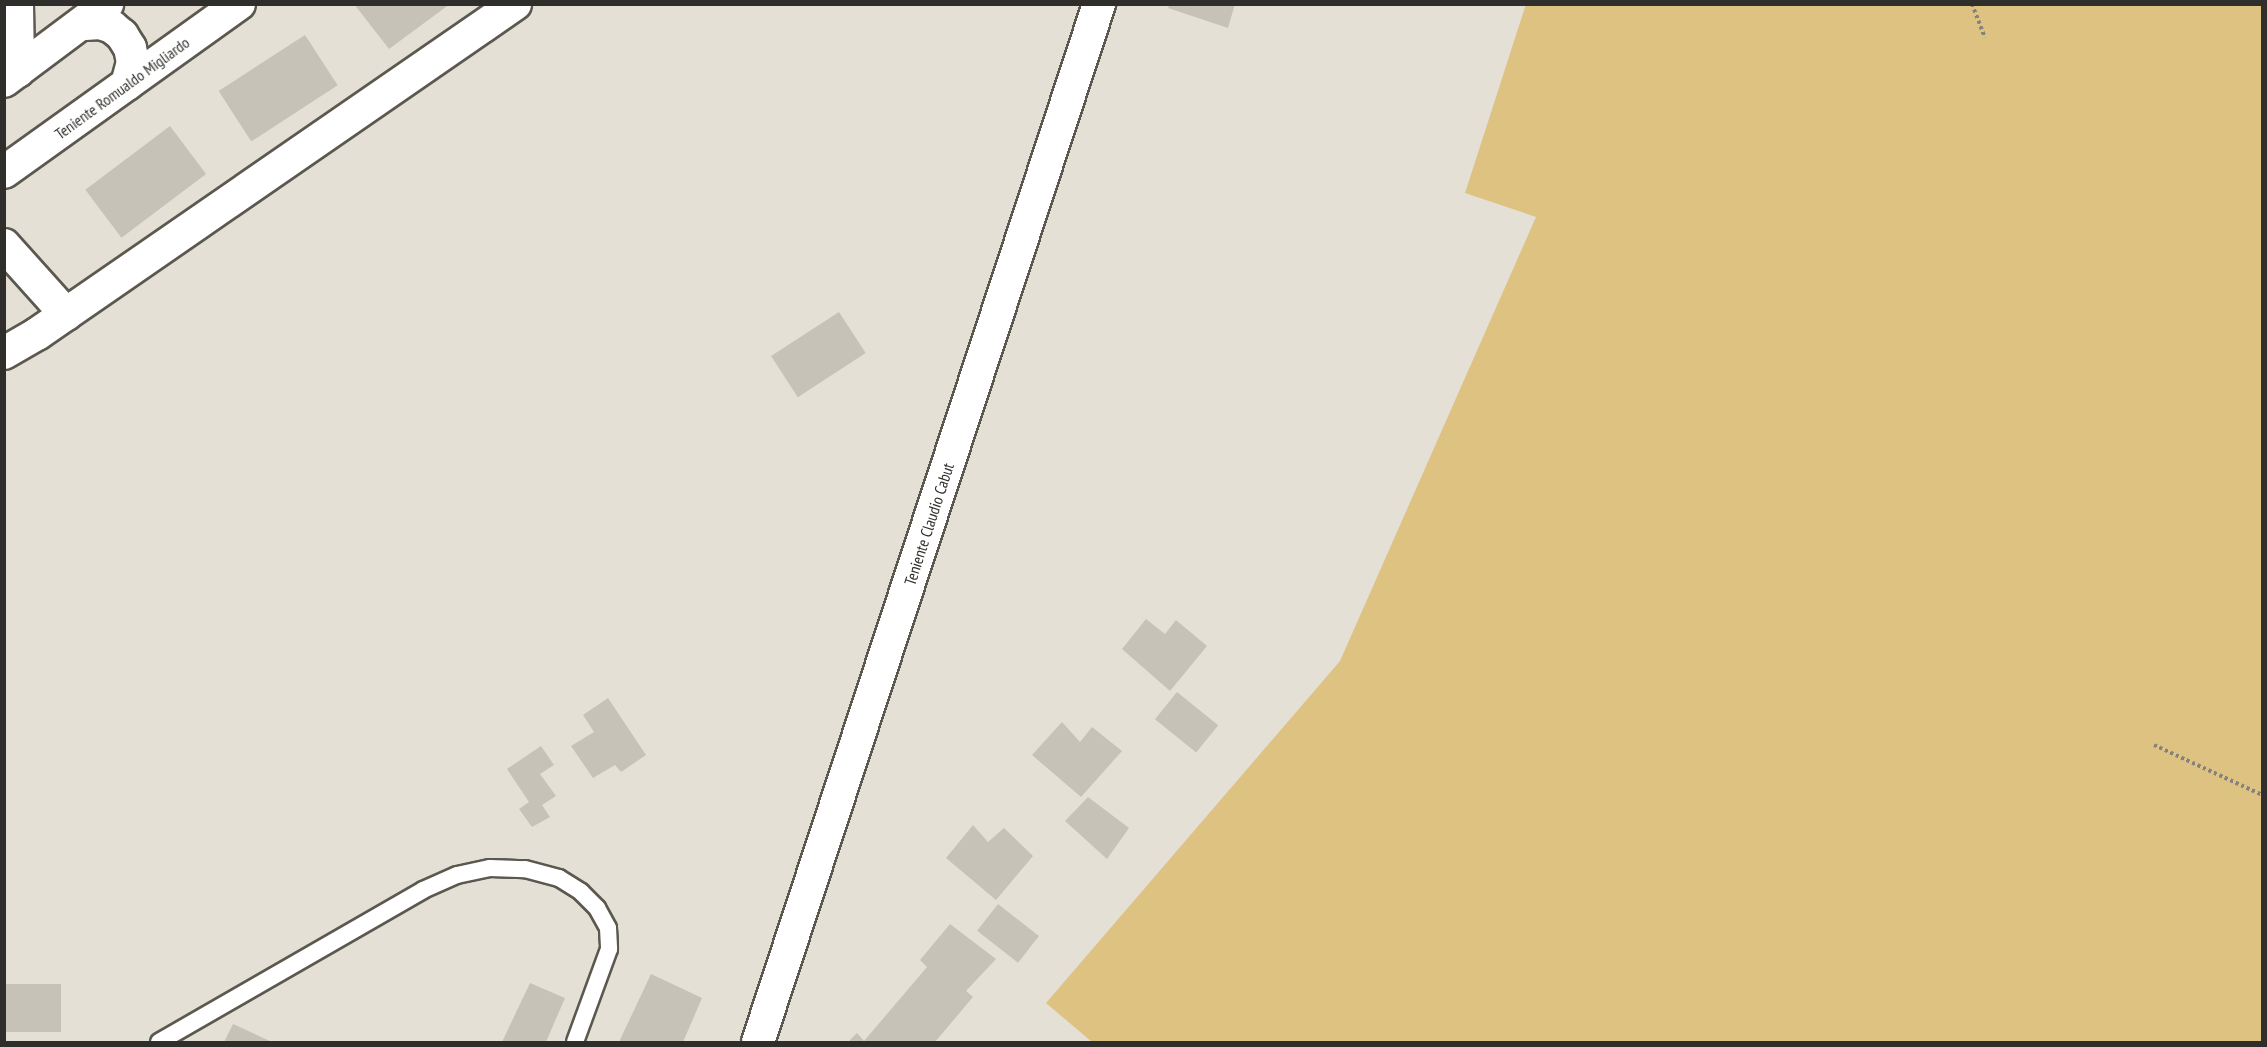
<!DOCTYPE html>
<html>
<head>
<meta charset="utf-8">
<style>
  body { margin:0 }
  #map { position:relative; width:2267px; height:1047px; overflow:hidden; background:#e5e0d6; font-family:"PT Sans Narrow",sans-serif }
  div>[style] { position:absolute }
  .green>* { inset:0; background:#dec281 }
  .building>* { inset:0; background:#c6c2b7; transform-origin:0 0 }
  .path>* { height:4px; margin-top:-2px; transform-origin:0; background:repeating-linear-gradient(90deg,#86827b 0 3px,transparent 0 6px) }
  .roads { filter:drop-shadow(2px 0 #5c584f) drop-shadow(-2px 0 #5c584f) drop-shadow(0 2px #5c584f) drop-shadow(0 -2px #5c584f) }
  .lane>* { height:16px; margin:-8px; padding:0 8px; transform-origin:8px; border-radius:8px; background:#fff }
  .street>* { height:32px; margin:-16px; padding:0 16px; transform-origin:16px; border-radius:16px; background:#fff }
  span { translate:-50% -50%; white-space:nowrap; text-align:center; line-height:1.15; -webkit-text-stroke:4.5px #fff; paint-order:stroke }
  .street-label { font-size:16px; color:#302e2a }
  .frame { position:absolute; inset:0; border:6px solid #302e2a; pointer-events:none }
</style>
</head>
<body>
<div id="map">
  <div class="green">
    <i style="clip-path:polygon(1526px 4px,2262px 5px,2262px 1042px,1092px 1042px,1046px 1003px,1340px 661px,1536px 217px,1465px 193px)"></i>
  </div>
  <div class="building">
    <i style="clip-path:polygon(354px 4px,450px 4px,389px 49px)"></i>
    <i style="clip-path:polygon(1170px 4px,1235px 4px,1228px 28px,1168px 8px)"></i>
    <i style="left:305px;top:35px;width:60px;height:103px;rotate:57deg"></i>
    <i style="left:170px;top:126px;width:60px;height:106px;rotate:53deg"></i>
    <i style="left:839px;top:312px;width:49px;height:81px;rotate:57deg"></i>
    <i style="clip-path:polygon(1146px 619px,1165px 634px,1176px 620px,1207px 646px,1170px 691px,1122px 649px)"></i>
    <i style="left:1177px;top:692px;width:53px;height:35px;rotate:39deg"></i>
    <i style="clip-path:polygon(608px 698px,646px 755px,621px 772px,615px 765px,593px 778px,571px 746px,594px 732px,583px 715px)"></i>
    <i style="clip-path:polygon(1062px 722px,1080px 742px,1092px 727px,1122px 751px,1081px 797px,1032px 755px)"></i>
    <i style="clip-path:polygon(541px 746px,554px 765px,540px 774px,556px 796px,542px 805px,550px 817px,532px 827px,519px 809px,529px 802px,507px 769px)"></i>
    <i style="clip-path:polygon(1088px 797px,1129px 828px,1107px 859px,1065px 821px)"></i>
    <i style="clip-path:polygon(973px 825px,988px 842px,1004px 828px,1033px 856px,996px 900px,946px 858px)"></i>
    <i style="left:998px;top:904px;width:52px;height:34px;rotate:38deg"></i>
    <i style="clip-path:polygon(950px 924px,996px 959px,966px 991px,973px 997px,935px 1042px,848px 1042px,857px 1033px,864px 1041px,927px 967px,920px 960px)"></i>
    <i style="clip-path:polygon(651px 974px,702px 998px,683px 1042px,619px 1042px)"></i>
    <i style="clip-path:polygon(530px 983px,565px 998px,546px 1042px,502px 1042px)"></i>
    <i style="left:4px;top:984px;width:57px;height:48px"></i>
    <i style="clip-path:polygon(233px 1024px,272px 1042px,224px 1042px)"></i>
  </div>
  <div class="path">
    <i style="left:1972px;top:4px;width:36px;rotate:69deg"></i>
    <i style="left:2154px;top:745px;width:119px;rotate:24.8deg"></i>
  </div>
  <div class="roads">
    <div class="lane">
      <i style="left:159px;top:1042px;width:305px;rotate:-29.9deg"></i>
      <i style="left:423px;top:890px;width:37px;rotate:-24deg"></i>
      <i style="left:457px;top:875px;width:34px;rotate:-12deg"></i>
      <i style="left:490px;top:868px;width:35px;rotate:2deg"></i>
      <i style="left:525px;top:869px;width:35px;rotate:15deg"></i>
      <i style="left:559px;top:878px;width:26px;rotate:32deg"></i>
      <i style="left:581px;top:892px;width:23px;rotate:45deg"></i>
      <i style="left:597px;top:908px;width:23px;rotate:61deg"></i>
      <i style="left:608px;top:928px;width:21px;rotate:87deg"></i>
      <i style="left:609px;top:949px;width:99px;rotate:110.1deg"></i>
    </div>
    <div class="street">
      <i style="left:17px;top:4px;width:67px;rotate:89.1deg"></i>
      <i style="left:85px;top:24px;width:15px;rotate:-4deg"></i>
      <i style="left:100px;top:23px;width:13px;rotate:18deg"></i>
      <i style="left:112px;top:27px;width:13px;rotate:39deg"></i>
      <i style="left:122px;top:35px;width:15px;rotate:58deg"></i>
      <i style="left:130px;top:48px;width:14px;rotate:78deg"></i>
      <i style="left:133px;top:62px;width:23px;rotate:105deg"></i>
      <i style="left:4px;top:81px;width:129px;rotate:-36.8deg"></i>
      <i style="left:4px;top:172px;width:289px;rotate:-35.6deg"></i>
      <i style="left:4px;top:245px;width:93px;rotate:48.1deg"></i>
      <i style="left:4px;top:353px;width:38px;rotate:-30deg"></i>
      <i style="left:37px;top:334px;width:581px;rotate:-34.62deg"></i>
      <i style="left:758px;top:1042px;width:1093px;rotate:-71.81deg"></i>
    </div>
  </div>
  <div class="street-label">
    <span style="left:122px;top:88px;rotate:-36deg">Teniente Romualdo Migliardo</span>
    <span style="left:929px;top:524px;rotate:-72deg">Teniente Claudio Cabut</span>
  </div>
  <div class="frame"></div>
</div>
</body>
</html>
